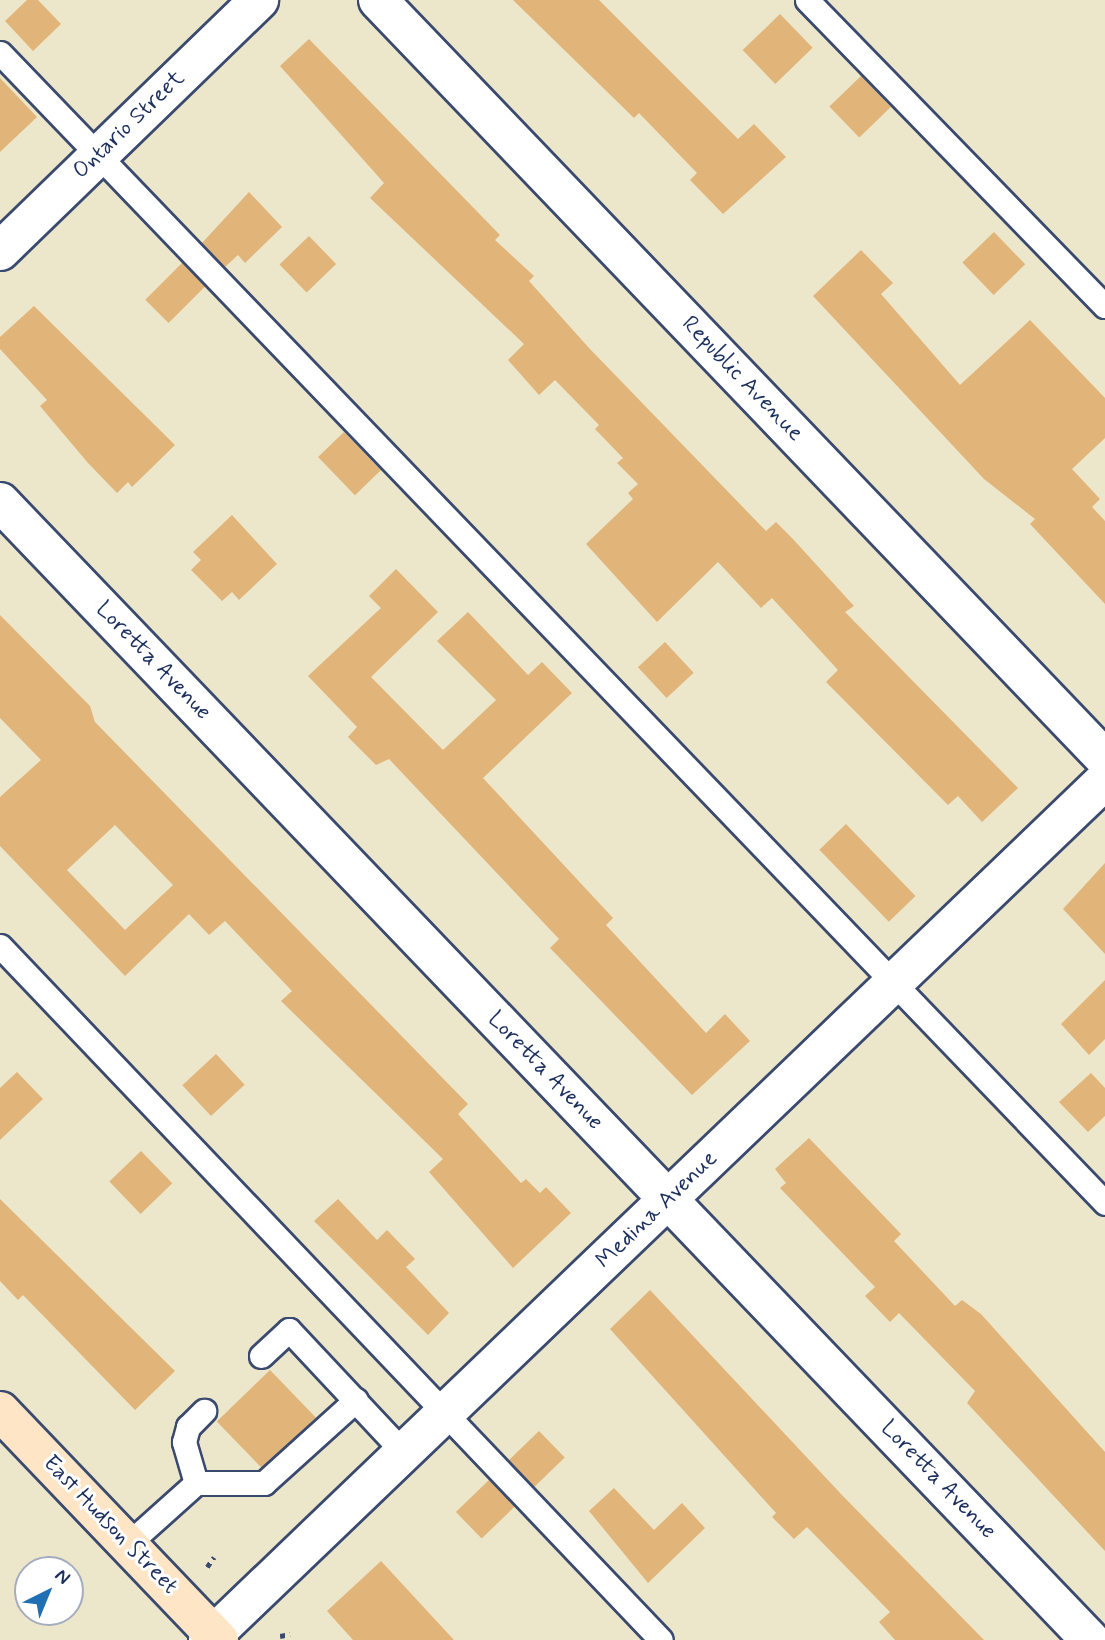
<!DOCTYPE html>
<html>
<head>
<meta charset="utf-8">
<style>
  body { margin:0 }
  #map { position:relative; width:1105px; height:1640px; overflow:hidden; background:#ece6ca; font-family:Mynerve,sans-serif }
  div>[style] { position:absolute }
  .building>* { inset:0; background:#e1b57a; transform-origin:0 0 }
  .path>* { height:4.5px; margin-top:-2.25px; transform-origin:0; background:repeating-linear-gradient(90deg,#3a4a6e 0 5px,transparent 0 10px) }
  .roads { filter:drop-shadow(2px 0 #3a4a6e) drop-shadow(-2px 0 #3a4a6e) drop-shadow(0 2px #3a4a6e) drop-shadow(0 -2px #3a4a6e) }
  .lane>* { height:23px; margin:-11.5px; padding:0 11.5px; transform-origin:11.5px; border-radius:11.5px; background:#fff }
  .street>* { height:38px; margin:-19px; padding:0 19px; transform-origin:19px; border-radius:19px; background:#fff }
  .secondary>* { height:38px; margin:-19px; padding:0 19px; transform-origin:19px; border-radius:19px; background:#fde5c5 }
  span { translate:-50% -50%; white-space:nowrap; text-align:center; line-height:1.15; -webkit-text-stroke:6px #fff; paint-order:stroke }
  .street-label { font-size:23px; color:#1b2f5e }
  .north { position:absolute; left:14px; top:1556px; width:70px; height:70px; box-sizing:border-box; background:#fff; border:2px solid #a4acbf; border-radius:50%; rotate:43deg; font-size:19px; font-weight:700; line-height:28px; text-align:center; color:#1b2f5e }
  .north::after { content:''; display:block; margin:auto; width:24px; height:32px; background:#1f6fb2; clip-path:polygon(50% 0,100% 100%,50% 72%,0 100%) }
</style>
</head>
<body>
<div id="map">
  <div class="building">
    <i style="clip-path:polygon(27px 0,38px 0,61px 24px,33px 51px,5px 21px)"></i>
    <i style="clip-path:polygon(513px 0,599px 0,738px 139px,754px 124px,786px 157px,723px 214px,690px 180px,697px 173px,639px 113px,634px 118px)"></i>
    <i style="left:780px;top:14px;width:47px;height:52px;rotate:46deg"></i>
    <i style="clip-path:polygon(309px 39px,500px 235px,495px 240px,534px 276px,529px 281px,589px 348px,766px 531px,776px 522px,792px 538px,854px 606px,845px 612px,1018px 788px,982px 822px,958px 796px,948px 805px,826px 682px,838px 670px,772px 598px,761px 608px,718px 562px,657px 622px,586px 544px,633px 499px,628px 493px,638px 484px,617px 463px,623px 458px,595px 429px,599px 425px,555px 380px,539px 395px,508px 360px,524px 344px,370px 198px,384px 183px,280px 66px)"></i>
    <i style="left:861px;top:76px;width:43px;height:44px;rotate:46deg"></i>
    <i style="clip-path:polygon(0 78px,37px 117px,0 152px)"></i>
    <i style="clip-path:polygon(249px 192px,282px 227px,245px 263px,238px 255px,225px 267px,202px 243px)"></i>
    <i style="left:994px;top:232px;width:45px;height:44px;rotate:46deg"></i>
    <i style="left:309px;top:236px;width:39px;height:41px;rotate:46deg"></i>
    <i style="clip-path:polygon(861px 250px,893px 283px,881px 294px,960px 385px,1030px 320px,1105px 398px,1105px 438px,1072px 469px,1100px 499px,1092px 507px,1105px 521px,1105px 604px,1030px 524px,1035px 519px,984px 479px,813px 296px)"></i>
    <i style="left:182px;top:263px;width:33px;height:52px;rotate:45deg"></i>
    <i style="clip-path:polygon(34px 306px,175px 445px,132px 487px,128px 482px,117px 493px,88px 463px,40px 406px,47px 400px,0 349px,0 337px)"></i>
    <i style="left:344px;top:432px;width:53px;height:36px;rotate:46deg"></i>
    <i style="clip-path:polygon(232px 515px,277px 564px,239px 600px,232px 592px,222px 601px,191px 570px,201px 560px,193px 552px)"></i>
    <i style="clip-path:polygon(396px 569px,438px 612px,371px 677px,443px 750px,496px 700px,437px 641px,468px 612px,528px 675px,542px 662px,572px 693px,483px 778px,613px 918px,606px 925px,706px 1033px,725px 1014px,750px 1041px,692px 1095px,550px 948px,559px 939px,389px 759px,376px 765px,348px 737px,357px 727px,308px 676px,381px 608px,369px 596px)"></i>
    <i style="clip-path:polygon(evenodd,0 615px,90px 706px,95px 722px,468px 1104px,458px 1114px,521px 1183px,526px 1179px,540px 1193px,546px 1187px,571px 1213px,513px 1268px,429px 1172px,443px 1159px,281px 1001px,292px 991px,225px 921px,209px 935px,189px 914px,125px 976px,0 846px,0 797px,41px 760px,0 718px,0 615px,115px 825px,173px 885px,125px 930px,67px 870px,115px 825px)"></i>
    <i style="left:665px;top:642px;width:42px;height:37px;rotate:47deg"></i>
    <i style="left:846px;top:824px;width:100px;height:37px;rotate:46deg"></i>
    <i style="clip-path:polygon(1105px 863px,1105px 954px,1063px 909px)"></i>
    <i style="clip-path:polygon(1105px 980px,1105px 1039px,1089px 1055px,1061px 1024px)"></i>
    <i style="left:216px;top:1054px;width:42px;height:46px;rotate:47deg"></i>
    <i style="clip-path:polygon(17px 1072px,43px 1099px,0 1140px,0 1088px)"></i>
    <i style="clip-path:polygon(1091px 1073px,1105px 1088px,1105px 1116px,1088px 1132px,1059px 1102px)"></i>
    <i style="clip-path:polygon(809px 1138px,901px 1234px,894px 1241px,955px 1306px,962px 1300px,981px 1314px,1105px 1452px,1105px 1551px,967px 1403px,975px 1391px,899px 1313px,890px 1322px,865px 1296px,875px 1287px,780px 1188px,786px 1183px,775px 1169px)"></i>
    <i style="left:141px;top:1151px;width:45px;height:44px;rotate:46deg"></i>
    <i style="clip-path:polygon(0 1199px,175px 1371px,135px 1410px,23px 1295px,18px 1300px,0 1281px)"></i>
    <i style="clip-path:polygon(338px 1199px,377px 1240px,387px 1230px,415px 1259px,406px 1267px,449px 1313px,428px 1335px,314px 1221px)"></i>
    <i style="clip-path:polygon(650px 1290px,841px 1494px,984px 1640px,895px 1640px,879px 1622px,890px 1612px,807px 1527px,794px 1539px,772px 1517px,776px 1513px,610px 1329px)"></i>
    <i style="left:270px;top:1370px;width:66px;height:74px;rotate:46deg"></i>
    <i style="left:539px;top:1431px;width:37px;height:42px;rotate:46deg"></i>
    <i style="left:489px;top:1480px;width:37px;height:46px;rotate:46deg"></i>
    <i style="clip-path:polygon(614px 1488px,654px 1530px,682px 1503px,705px 1528px,648px 1583px,589px 1511px)"></i>
    <i style="clip-path:polygon(381px 1561px,454px 1640px,353px 1640px,327px 1611px)"></i>
  </div>
  <div class="path">
    <i style="left:207px;top:1567px;width:12px;rotate:-55deg"></i>
    <i style="left:280px;top:1636px;width:10px;rotate:-11deg"></i>
  </div>
  <div class="roads">
    <div class="lane">
      <i style="left:807px;top:0;width:427px;rotate:45.8deg"></i>
      <i style="left:0;top:53px;width:1595px;rotate:46.14deg"></i>
      <i style="left:0;top:946px;width:958px;rotate:46.4deg"></i>
      <i style="left:261px;top:1356px;width:38px;rotate:-43deg"></i>
      <i style="left:289px;top:1330px;width:168px;rotate:46.9deg"></i>
      <i style="left:196px;top:1483px;width:68px"></i>
      <i style="left:264px;top:1483px;width:124px;rotate:-42.1deg"></i>
      <i style="left:196px;top:1483px;width:43px;rotate:-106.3deg"></i>
      <i style="left:184px;top:1442px;width:16px;rotate:-75deg"></i>
      <i style="left:188px;top:1427px;width:23px;rotate:-45deg"></i>
      <i style="left:128px;top:1544px;width:91px;rotate:-41.9deg"></i>
    </div>
    <div class="street">
      <i style="left:378px;top:0;width:1051px;rotate:46.23deg"></i>
      <i style="left:0;top:251px;width:361px;rotate:-44.1deg"></i>
      <i style="left:0;top:502px;width:1576px;rotate:46.23deg"></i>
      <i style="left:208px;top:1640px;width:1243px;rotate:-43.79deg"></i>
    </div>
    <div class="secondary">
      <i style="left:0;top:1411px;width:317px;rotate:46.3deg"></i>
    </div>
  </div>
  <div class="street-label">
    <span style="left:129px;top:125px;rotate:-44deg">Ontario Street</span>
    <span style="left:742px;top:379px;rotate:46deg">Republic Avenue</span>
    <span style="left:153px;top:661px;rotate:46deg">Loretta Avenue</span>
    <span style="left:545px;top:1071px;rotate:46deg">Loretta Avenue</span>
    <span style="left:657px;top:1210px;rotate:-44deg">Medina Avenue</span>
    <span style="left:938px;top:1480px;rotate:46deg">Loretta Avenue</span>
    <span style="left:110px;top:1525px;rotate:46deg">East Hudson Street</span>
  </div>
  <div class="north">N</div>
</div>
</body>
</html>
